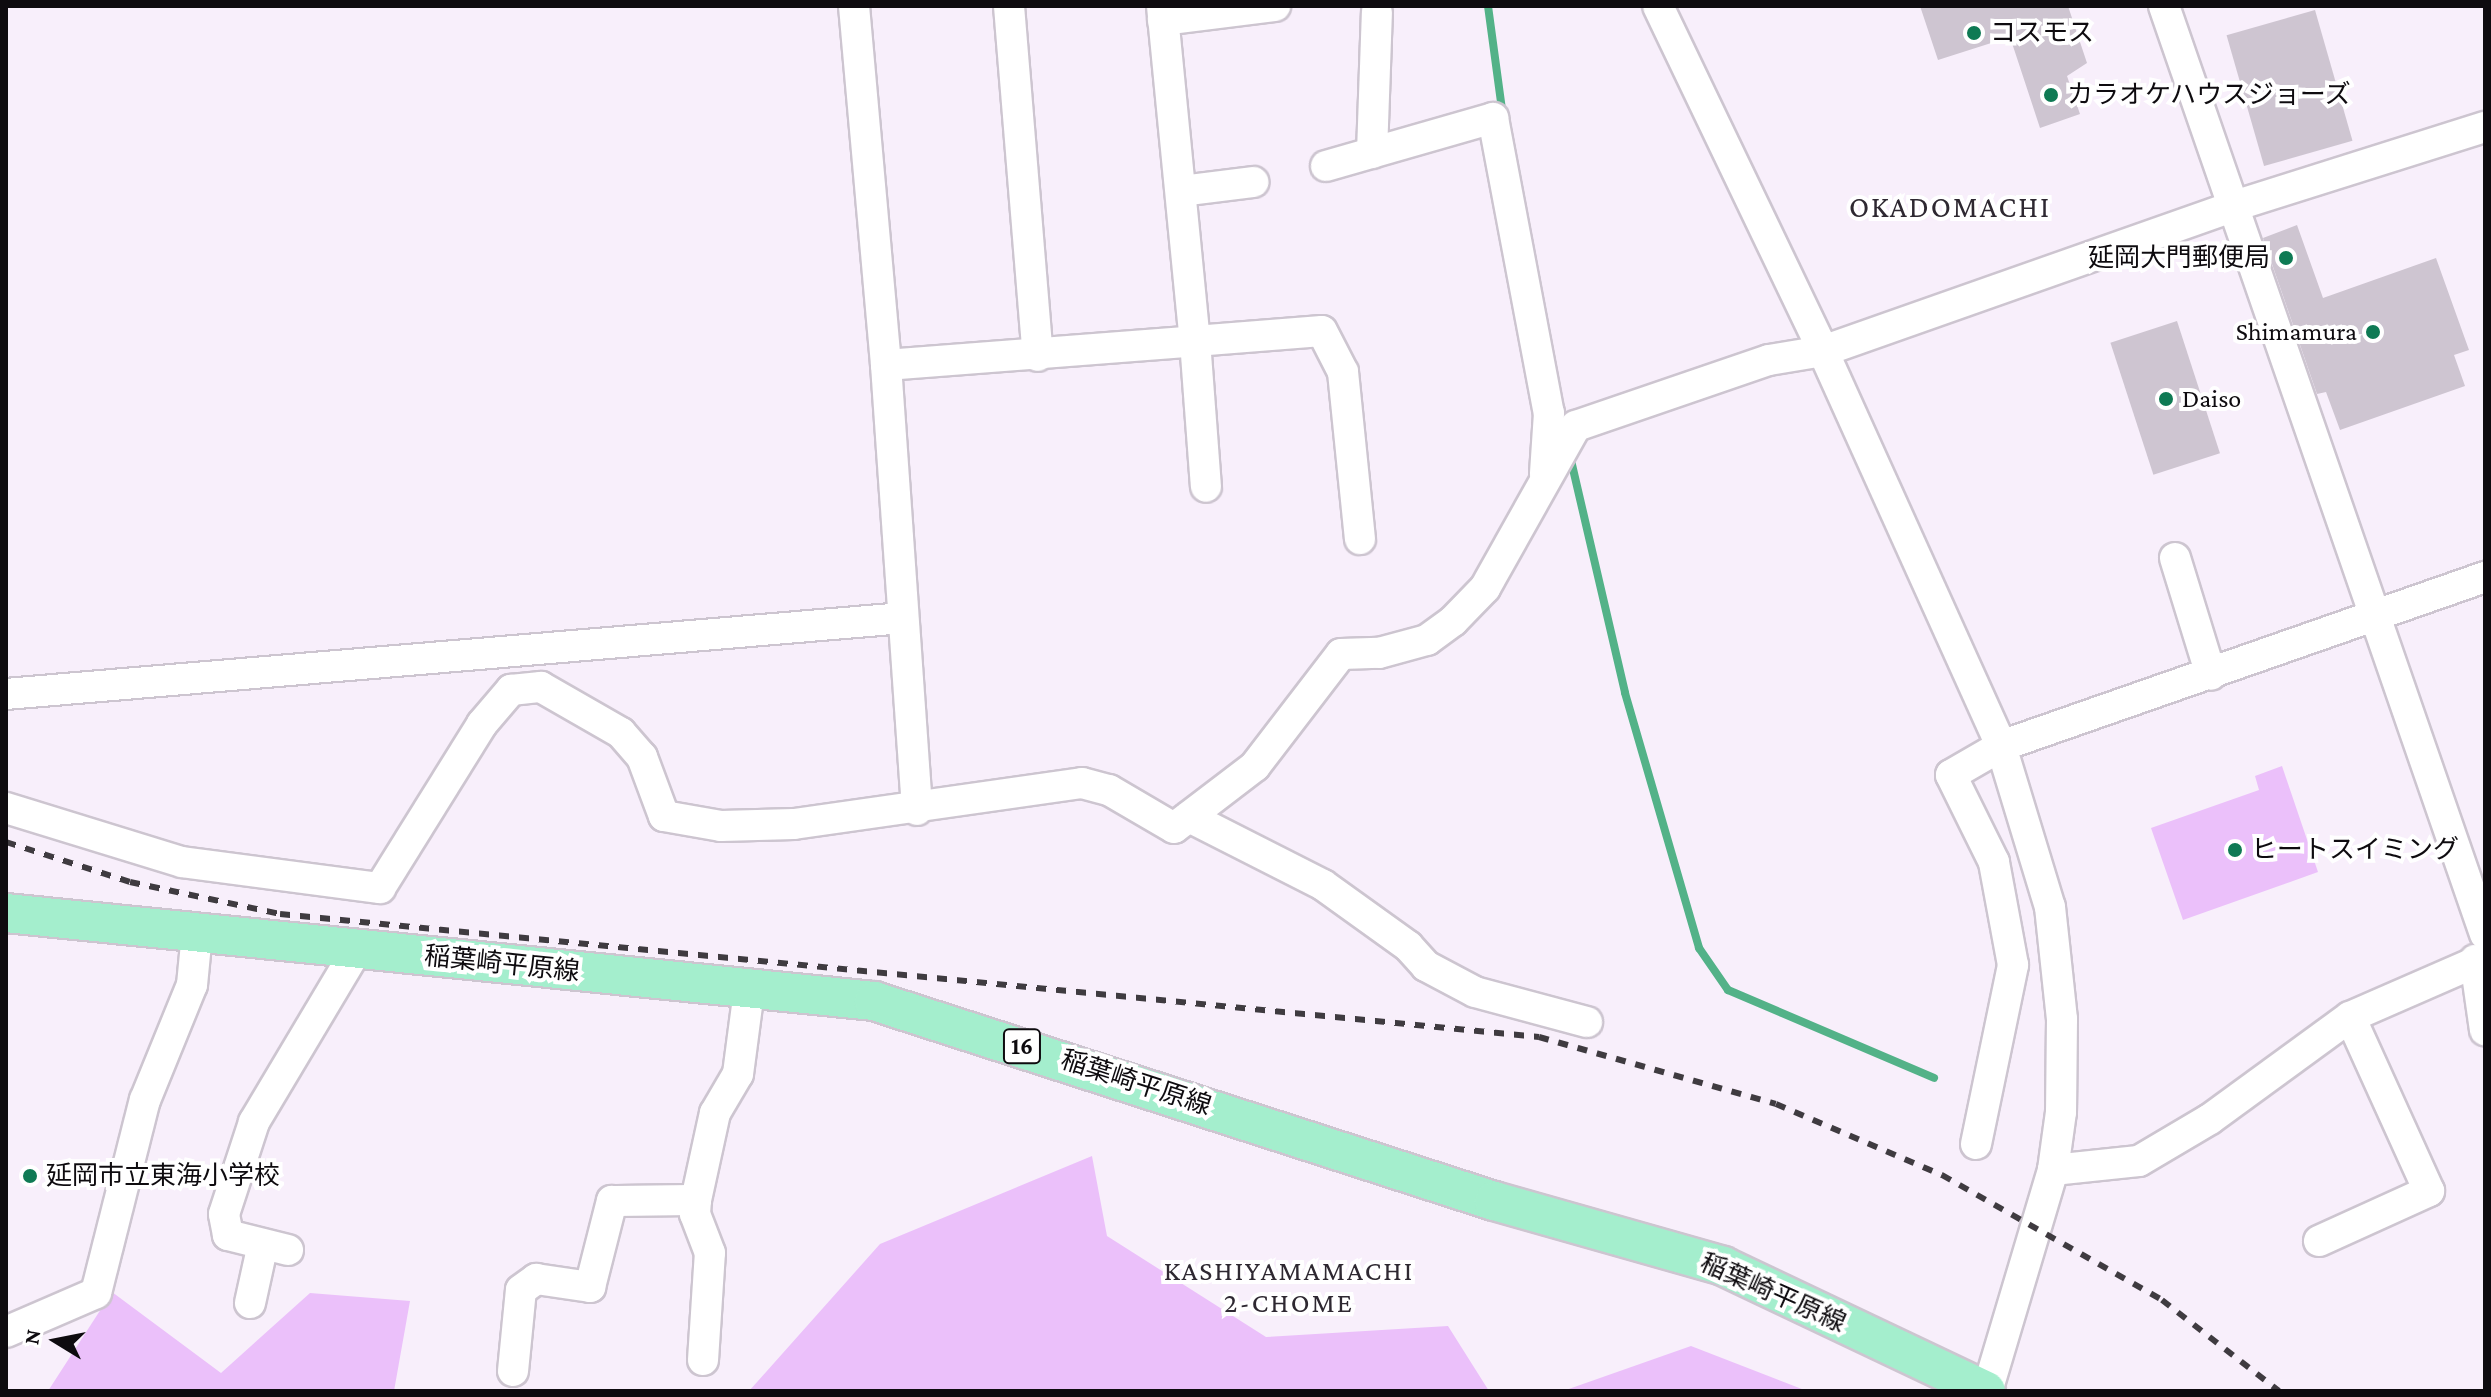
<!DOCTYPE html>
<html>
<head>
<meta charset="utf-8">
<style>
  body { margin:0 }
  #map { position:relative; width:2491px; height:1397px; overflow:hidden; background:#f8effb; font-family:"Crimson Pro","Noto Sans JP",serif }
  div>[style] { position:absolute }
  .green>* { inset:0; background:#ebc0fa }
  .stream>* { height:8px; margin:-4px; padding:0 4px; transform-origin:4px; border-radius:4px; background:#53b288 }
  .building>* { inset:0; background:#cec5d1; transform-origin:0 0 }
  .roads { filter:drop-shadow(2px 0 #cdc5d0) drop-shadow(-2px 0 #cdc5d0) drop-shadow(0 2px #cdc5d0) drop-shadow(0 -2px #cdc5d0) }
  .minor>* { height:30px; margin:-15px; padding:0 15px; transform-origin:15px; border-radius:15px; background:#fff }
  .major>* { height:38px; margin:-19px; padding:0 19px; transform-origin:19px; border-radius:19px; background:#a4eecd }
  .rail>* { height:6px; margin-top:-3px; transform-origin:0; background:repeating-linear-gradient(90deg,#3f3b40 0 10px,transparent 0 20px) }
  .dots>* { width:22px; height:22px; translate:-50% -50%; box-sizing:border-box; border:4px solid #fff; border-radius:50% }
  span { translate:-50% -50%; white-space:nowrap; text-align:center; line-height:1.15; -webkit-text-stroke:8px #fff; paint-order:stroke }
  .shield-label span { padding:2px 6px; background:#fff; border:2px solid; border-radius:6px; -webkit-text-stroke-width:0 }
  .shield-label { font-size:24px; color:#0e0b0f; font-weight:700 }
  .poi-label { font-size:26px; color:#0e0b0f }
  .left { translate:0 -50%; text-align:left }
  .right { translate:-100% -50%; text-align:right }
  .street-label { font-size:26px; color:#0e0b0f }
  .neighbourhood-label { font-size:28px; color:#2e2831; letter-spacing:2px }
  .quarter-label { font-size:30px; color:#2e2831; letter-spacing:2px }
  .frame { position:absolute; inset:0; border:8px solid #0e0b0f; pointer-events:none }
  .north { position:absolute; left:16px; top:1301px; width:80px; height:80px; -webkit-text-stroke:6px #fff; paint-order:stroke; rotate:280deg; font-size:22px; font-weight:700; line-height:32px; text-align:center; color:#0e0b0f }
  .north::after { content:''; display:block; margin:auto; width:28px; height:36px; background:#0e0b0f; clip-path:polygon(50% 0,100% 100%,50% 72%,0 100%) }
</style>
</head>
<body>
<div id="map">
  <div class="green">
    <i style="clip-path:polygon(2282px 766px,2318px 872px,2183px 920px,2151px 828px,2259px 790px,2255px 776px)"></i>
    <i style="clip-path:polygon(1092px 1156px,1107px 1236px,1266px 1337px,1448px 1326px,1489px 1391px,749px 1391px,880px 1244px)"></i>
    <i style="clip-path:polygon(112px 1292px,221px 1373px,310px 1293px,410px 1301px,394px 1391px,48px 1391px)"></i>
    <i style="clip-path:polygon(1691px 1346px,1807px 1391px,1563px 1391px)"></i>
  </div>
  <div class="stream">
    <i style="left:1488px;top:6px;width:112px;rotate:82.3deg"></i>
    <i style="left:1570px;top:456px;width:243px;rotate:76.9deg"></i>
    <i style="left:1625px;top:693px;width:266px;rotate:73.8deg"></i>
    <i style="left:1699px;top:948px;width:51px;rotate:55.4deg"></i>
    <i style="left:1728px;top:990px;width:224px;rotate:23.1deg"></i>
  </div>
  <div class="building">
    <i style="clip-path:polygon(1920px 6px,2068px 6px,2087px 63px,2067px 76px,2080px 114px,2040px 128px,2010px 37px,1938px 60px)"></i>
    <i style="left:2315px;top:10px;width:136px;height:92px;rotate:74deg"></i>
    <i style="clip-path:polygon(2297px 225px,2323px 298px,2436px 258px,2469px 350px,2454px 355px,2465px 386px,2340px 430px,2326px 392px,2317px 394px,2263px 238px)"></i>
    <i style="left:2177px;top:321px;width:139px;height:70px;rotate:72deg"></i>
  </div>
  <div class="roads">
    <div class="minor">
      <i style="left:854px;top:6px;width:360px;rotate:84.9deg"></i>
      <i style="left:886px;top:365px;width:446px;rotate:86deg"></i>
      <i style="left:1009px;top:6px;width:351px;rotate:85.3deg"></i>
      <i style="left:1162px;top:6px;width:337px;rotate:84.4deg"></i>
      <i style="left:1195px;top:341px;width:127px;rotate:-4.5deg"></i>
      <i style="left:1322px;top:331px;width:46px;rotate:62.9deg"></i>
      <i style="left:1343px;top:372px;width:168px;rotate:84.2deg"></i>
      <i style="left:1658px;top:6px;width:382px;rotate:64.4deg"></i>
      <i style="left:1823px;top:351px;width:433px;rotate:65.7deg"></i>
      <i style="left:2001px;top:746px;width:168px;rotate:73.1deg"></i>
      <i style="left:2050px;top:907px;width:113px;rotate:83.9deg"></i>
      <i style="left:2062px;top:1019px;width:93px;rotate:90.6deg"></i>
      <i style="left:2061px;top:1112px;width:59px;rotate:97.9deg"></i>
      <i style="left:2053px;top:1170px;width:231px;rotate:106.6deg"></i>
      <i style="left:2164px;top:6px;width:982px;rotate:70.92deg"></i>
      <i style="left:1163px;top:20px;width:113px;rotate:-7.1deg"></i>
      <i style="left:1372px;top:153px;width:141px;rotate:-88deg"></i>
      <i style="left:1326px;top:166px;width:174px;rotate:-16deg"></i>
      <i style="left:1493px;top:118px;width:300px;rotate:79.3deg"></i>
      <i style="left:1549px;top:413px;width:61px;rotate:93.8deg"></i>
      <i style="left:1181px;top:191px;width:73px;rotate:-7.1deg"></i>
      <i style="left:886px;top:365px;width:310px;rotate:-4.4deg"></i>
      <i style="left:1195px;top:341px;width:146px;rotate:85.7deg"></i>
      <i style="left:2175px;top:558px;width:122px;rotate:72.9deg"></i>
      <i style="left:6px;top:694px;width:900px;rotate:-4.84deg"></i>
      <i style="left:6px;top:808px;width:184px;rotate:17.1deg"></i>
      <i style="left:182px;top:862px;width:200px;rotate:7.5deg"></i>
      <i style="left:380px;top:888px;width:193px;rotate:-58.1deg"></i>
      <i style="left:482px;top:724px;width:45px;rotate:-49.5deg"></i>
      <i style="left:511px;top:690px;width:30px;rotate:-6deg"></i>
      <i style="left:541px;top:687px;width:92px;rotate:29.9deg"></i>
      <i style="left:621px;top:733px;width:32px;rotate:49deg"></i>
      <i style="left:642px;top:757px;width:63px;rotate:69.6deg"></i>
      <i style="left:664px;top:816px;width:58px;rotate:10deg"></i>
      <i style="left:721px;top:826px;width:73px;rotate:-1.6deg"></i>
      <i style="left:794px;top:824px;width:291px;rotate:-8.1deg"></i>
      <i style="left:1082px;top:783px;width:28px;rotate:15deg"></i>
      <i style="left:1109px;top:790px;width:75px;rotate:30.3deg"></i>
      <i style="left:1174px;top:828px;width:102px;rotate:-37.4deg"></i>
      <i style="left:1255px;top:766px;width:141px;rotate:-52.5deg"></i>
      <i style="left:1341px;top:654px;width:38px;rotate:-2deg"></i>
      <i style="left:1379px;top:653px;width:50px;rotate:-15.2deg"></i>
      <i style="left:1427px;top:640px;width:32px;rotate:-36deg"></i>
      <i style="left:1453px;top:621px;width:46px;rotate:-45.9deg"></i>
      <i style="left:1485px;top:588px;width:186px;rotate:-60.7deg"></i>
      <i style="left:1576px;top:426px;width:204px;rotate:-18.9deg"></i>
      <i style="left:1769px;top:360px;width:55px;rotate:-9.5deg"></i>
      <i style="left:1823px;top:351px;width:433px;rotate:-19.4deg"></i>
      <i style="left:2231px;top:207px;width:266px;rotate:-17.5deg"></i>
      <i style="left:1189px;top:817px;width:150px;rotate:26.9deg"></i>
      <i style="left:1323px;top:885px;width:105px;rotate:35.7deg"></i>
      <i style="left:1408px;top:946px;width:27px;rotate:48deg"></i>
      <i style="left:1426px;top:966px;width:55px;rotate:28deg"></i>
      <i style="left:1475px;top:992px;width:116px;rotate:15deg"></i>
      <i style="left:2475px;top:960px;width:71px;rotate:81.9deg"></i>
      <i style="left:1976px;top:1144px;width:183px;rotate:-78.3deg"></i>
      <i style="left:2013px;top:965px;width:105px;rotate:-100.5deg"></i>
      <i style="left:1994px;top:862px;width:97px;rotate:-116.3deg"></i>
      <i style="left:1951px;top:775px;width:58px;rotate:-30.1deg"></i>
      <i style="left:2001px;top:746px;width:513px;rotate:-19.25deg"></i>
      <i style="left:2053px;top:1170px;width:86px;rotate:-6deg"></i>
      <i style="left:2139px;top:1161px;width:82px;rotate:-30.6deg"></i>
      <i style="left:2210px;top:1119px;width:173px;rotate:-36.1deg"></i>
      <i style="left:2350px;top:1017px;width:147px;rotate:-23.6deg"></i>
      <i style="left:2319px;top:1241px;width:121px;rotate:-24.4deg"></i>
      <i style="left:2429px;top:1191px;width:191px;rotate:-114.4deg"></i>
      <i style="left:288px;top:1250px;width:62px;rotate:-166deg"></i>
      <i style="left:228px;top:1235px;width:21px;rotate:-101deg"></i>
      <i style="left:224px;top:1214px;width:97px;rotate:-71.9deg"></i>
      <i style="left:254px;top:1122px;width:201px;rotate:-59.2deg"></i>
      <i style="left:250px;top:1303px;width:60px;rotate:-77.6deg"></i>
      <i style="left:6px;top:1332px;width:98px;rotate:-23.4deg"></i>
      <i style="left:96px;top:1293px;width:199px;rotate:-75.8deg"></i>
      <i style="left:145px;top:1100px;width:124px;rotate:-67.8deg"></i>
      <i style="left:192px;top:985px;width:52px;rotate:-84.5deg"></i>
      <i style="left:703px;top:1360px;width:107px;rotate:-86.3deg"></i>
      <i style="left:710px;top:1253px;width:42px;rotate:-111deg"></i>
      <i style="left:695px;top:1214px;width:14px;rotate:-86deg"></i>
      <i style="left:696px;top:1200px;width:89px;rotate:-77.7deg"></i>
      <i style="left:715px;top:1113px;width:45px;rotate:-59.5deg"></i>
      <i style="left:738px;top:1074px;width:85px;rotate:-82.5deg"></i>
      <i style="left:513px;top:1371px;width:81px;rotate:-84.4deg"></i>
      <i style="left:521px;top:1290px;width:19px;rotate:-36deg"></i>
      <i style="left:536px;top:1279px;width:55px;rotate:8.4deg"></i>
      <i style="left:590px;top:1287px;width:89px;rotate:-75.7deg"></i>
      <i style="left:612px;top:1201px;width:84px;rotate:-0.7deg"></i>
    </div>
    <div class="major">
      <i style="left:6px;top:913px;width:872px;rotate:5.79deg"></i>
      <i style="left:874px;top:1001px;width:651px;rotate:17.88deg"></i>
      <i style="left:1494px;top:1201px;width:238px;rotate:15.8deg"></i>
      <i style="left:1723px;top:1266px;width:291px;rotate:25.4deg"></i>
    </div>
  </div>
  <div class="rail">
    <i style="left:6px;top:842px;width:130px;rotate:17.9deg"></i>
    <i style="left:130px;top:882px;width:153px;rotate:12deg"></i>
    <i style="left:280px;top:914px;width:1265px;rotate:5.58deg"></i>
    <i style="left:1539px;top:1037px;width:246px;rotate:15.8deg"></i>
    <i style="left:1776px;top:1104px;width:181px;rotate:23.2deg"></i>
    <i style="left:1942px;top:1175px;width:253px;rotate:29.6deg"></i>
    <i style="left:2162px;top:1300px;width:148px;rotate:37.9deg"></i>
  </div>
  <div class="dots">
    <i style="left:1974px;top:33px;background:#0f7a54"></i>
    <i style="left:2051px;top:95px;background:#0f7a54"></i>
    <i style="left:2286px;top:258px;background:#0f7a54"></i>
    <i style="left:2373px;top:332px;background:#0f7a54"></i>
    <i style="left:2166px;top:399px;background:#0f7a54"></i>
    <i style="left:2235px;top:850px;background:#0f7a54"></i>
    <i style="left:30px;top:1176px;background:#0f7a54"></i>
  </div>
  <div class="shield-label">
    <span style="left:1022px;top:1046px">16</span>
  </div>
  <div class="poi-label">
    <span class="left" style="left:1990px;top:33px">コスモス</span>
    <span class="left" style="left:2067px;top:95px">カラオケハウスジョーズ</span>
    <span class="right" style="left:2270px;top:258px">延岡大門郵便局</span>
    <span class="right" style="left:2357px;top:332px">Shimamura</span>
    <span class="left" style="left:2182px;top:399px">Daiso</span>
    <span class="left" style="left:2251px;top:850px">ヒートスイミング</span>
    <span class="left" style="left:46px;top:1176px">延岡市立東海小学校</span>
  </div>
  <div class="street-label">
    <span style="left:502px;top:964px;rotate:6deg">稲葉崎平原線</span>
    <span style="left:1136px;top:1083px;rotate:18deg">稲葉崎平原線</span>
    <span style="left:1773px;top:1293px;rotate:24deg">稲葉崎平原線</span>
  </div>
  <div class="neighbourhood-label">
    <span style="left:1289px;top:1287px">KASHIYAMAMACHI<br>2-CHOME</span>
  </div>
  <div class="quarter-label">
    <span style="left:1950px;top:207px">OKADOMACHI</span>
  </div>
  <div class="frame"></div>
  <div class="north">N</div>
</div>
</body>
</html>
